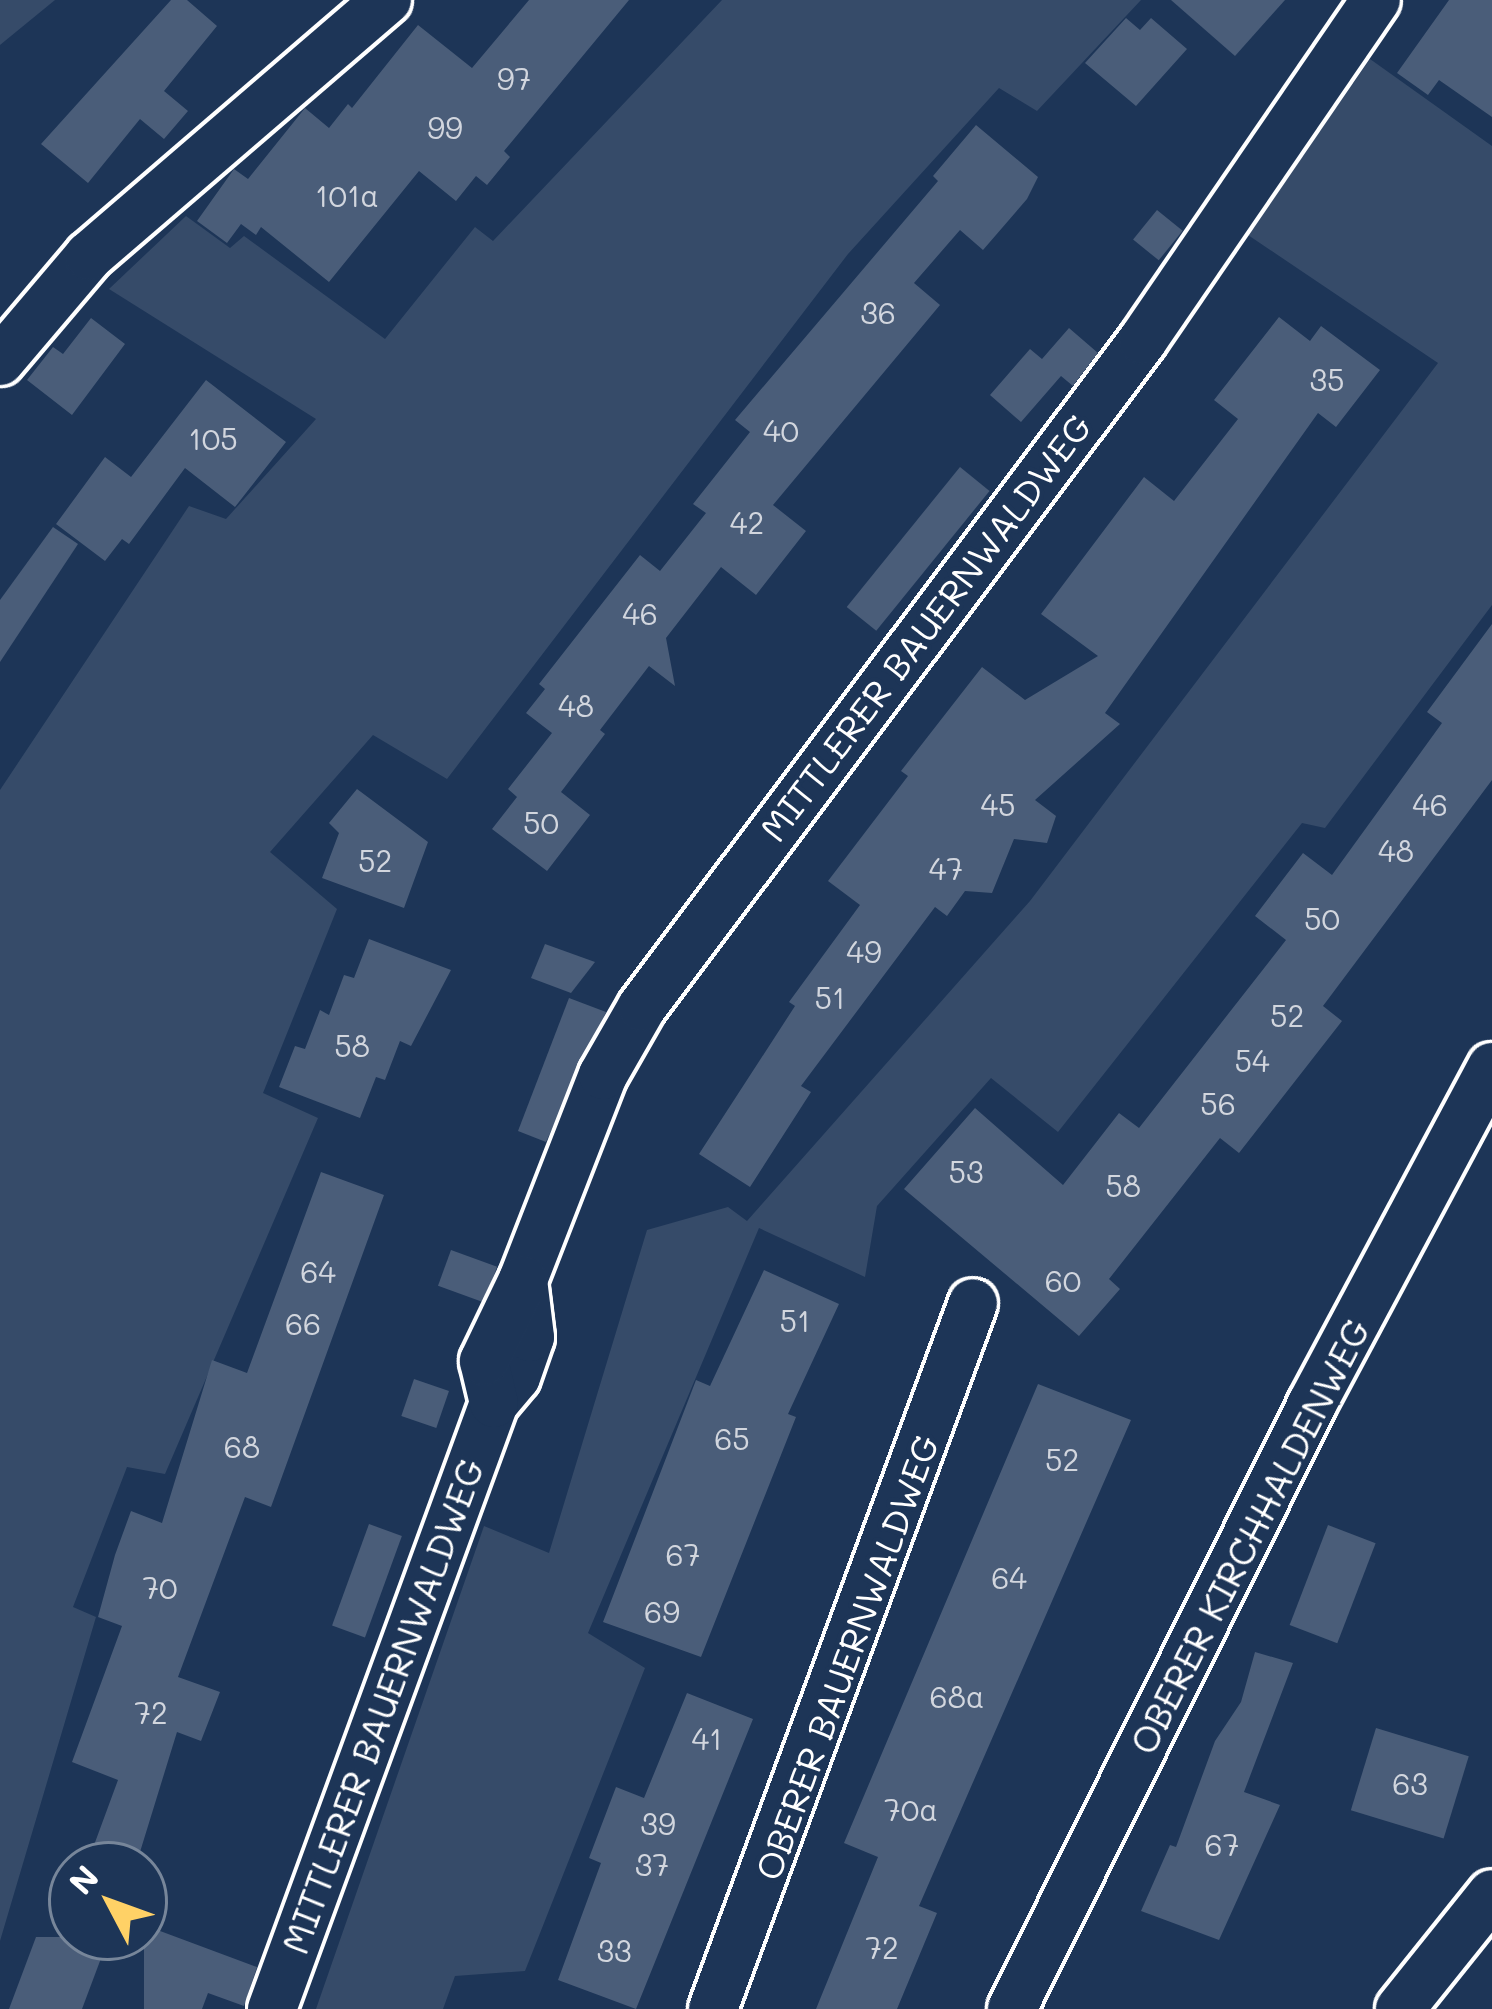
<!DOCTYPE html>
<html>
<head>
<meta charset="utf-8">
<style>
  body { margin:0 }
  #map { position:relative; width:1492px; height:2009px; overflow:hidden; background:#1d3557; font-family:Mali,sans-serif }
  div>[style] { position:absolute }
  .green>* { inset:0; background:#364b69 }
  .building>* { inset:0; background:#4a5d79; transform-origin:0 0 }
  .roads { filter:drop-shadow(3px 0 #fff) drop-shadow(-3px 0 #fff) drop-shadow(0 3px #fff) drop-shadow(0 -3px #fff) }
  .minor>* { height:48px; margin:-24px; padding:0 24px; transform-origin:24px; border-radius:24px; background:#1d3557 }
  span { translate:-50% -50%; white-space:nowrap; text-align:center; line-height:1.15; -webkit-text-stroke:9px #1d3557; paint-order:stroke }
  .number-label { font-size:30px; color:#d2d6de }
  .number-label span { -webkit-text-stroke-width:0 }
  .street-label { font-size:36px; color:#fff }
  .north { position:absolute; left:48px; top:1841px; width:120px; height:120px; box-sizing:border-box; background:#1d3557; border:3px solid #77869a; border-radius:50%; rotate:311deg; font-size:33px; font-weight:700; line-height:48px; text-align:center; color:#fff }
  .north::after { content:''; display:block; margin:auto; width:42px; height:54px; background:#ffd166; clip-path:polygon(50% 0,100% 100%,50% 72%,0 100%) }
</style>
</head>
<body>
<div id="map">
  <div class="green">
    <i style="clip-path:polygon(0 0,55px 0,0 45px)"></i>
    <i style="clip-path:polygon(722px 0,1141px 0,1037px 111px,999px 88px,848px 254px,447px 779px,373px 735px,270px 852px,337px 909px,263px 1093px,318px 1118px,165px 1474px,127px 1467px,73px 1607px,96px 1617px,0 1941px,0 790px,189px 506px,226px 519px,316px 419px,109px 289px,186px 216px,230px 248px,244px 236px,385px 339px,475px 227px,493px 241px)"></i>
    <i style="clip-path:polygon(1370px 59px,1492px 146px,1492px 605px,1325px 828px,1302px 823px,1058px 1132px,991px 1078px,877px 1206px,865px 1277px,759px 1228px,588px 1633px,645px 1668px,525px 1971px,455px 1976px,443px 2009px,316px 2009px,484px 1526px,549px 1553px,647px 1230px,728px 1207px,747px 1221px,1030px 901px,1438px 363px,1248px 235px)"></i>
  </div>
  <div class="building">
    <i style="clip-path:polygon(171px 0,187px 0,217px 26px,164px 91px,188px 111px,164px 139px,140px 119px,88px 183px,41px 144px)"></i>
    <i style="clip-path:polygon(529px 0,629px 0,504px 151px,510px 157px,487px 185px,476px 176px,456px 201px,419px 171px,329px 282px,261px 227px,256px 235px,241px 224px,227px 243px,197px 221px,234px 169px,248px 179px,305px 108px,329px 128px,348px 104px,352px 108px,418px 25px,472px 68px)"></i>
    <i style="clip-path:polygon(1171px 0,1285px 0,1235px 56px)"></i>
    <i style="clip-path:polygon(1449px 0,1492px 0,1492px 117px,1439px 80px,1428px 95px,1397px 73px)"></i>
    <i style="clip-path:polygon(1126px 18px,1140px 30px,1151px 18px,1187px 49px,1136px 106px,1085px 63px)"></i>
    <i style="clip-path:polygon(976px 125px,1038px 177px,1027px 199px,983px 250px,960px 230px,914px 283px,940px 305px,773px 505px,806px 531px,756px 595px,721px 567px,666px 638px,675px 686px,649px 666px,600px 730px,605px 734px,561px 792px,590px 815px,547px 871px,492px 829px,517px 797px,508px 789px,552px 733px,526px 713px,545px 689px,539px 684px,640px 555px,660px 571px,706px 513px,693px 504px,750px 432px,735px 420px,938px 181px,933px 176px)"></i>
    <i style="left:1157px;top:210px;width:33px;height:38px;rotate:39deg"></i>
    <i style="clip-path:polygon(1279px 317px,1310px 341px,1321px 326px,1380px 370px,1336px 427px,1318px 413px,1105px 713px,1120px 724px,1035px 800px,1056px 816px,1047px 843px,1014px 839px,992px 893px,965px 891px,947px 916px,935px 907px,801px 1086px,811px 1092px,750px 1187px,699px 1154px,795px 1006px,789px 1002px,860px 905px,828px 881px,908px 776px,901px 771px,982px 667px,1025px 700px,1098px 656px,1041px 614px,1144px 477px,1174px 501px,1238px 419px,1214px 400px)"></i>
    <i style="clip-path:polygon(91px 318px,125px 344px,72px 415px,27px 380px,53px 347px,63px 354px)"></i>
    <i style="clip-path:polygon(1069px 328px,1098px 353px,1073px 386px,1061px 376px,1021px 422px,990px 395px,1030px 349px,1042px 359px)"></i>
    <i style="clip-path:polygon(206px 380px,286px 442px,235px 507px,185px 468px,129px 544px,122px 539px,105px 561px,56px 524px,105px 457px,131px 477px)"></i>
    <i style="left:960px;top:467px;width:38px;height:180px;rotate:39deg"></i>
    <i style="clip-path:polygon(53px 527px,78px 544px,0 662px,0 600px)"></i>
    <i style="clip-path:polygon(1492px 624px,1492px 780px,1323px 1006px,1342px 1021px,1239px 1153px,1220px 1138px,1109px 1279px,1120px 1289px,1079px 1336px,904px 1189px,975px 1108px,1063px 1185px,1119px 1113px,1139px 1128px,1286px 940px,1255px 916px,1303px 853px,1332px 875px,1442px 723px,1427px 712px)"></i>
    <i style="clip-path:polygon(357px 789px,428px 842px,404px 908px,322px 878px,339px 833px,329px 823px)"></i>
    <i style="clip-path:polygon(369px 939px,451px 970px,411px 1046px,400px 1041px,385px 1080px,376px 1077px,360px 1118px,279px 1087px,295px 1046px,305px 1049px,320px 1010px,329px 1015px,344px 975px,354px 978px)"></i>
    <i style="clip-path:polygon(545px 944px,595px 962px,571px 993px,531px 978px)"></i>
    <i style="clip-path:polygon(569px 998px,606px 1012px,546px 1142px,518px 1131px)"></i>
    <i style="clip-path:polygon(321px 1172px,384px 1195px,271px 1507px,245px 1497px,178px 1677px,220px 1692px,201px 1741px,177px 1732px,136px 1865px,115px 1865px,90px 1856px,118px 1780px,72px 1762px,122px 1626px,98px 1617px,115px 1555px,131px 1511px,162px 1523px,212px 1360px,247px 1373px)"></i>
    <i style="left:451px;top:1250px;width:49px;height:38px;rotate:20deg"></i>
    <i style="clip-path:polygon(764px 1270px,839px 1304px,788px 1414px,796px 1417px,701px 1657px,603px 1622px,696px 1380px,710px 1386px)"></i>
    <i style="left:414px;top:1379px;width:37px;height:39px;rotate:19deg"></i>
    <i style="clip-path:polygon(1038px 1384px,1131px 1420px,919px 1906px,937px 1913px,897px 2009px,816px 2009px,878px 1857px,844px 1843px)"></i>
    <i style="left:369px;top:1524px;width:35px;height:108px;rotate:20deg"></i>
    <i style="left:1328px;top:1525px;width:51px;height:107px;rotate:21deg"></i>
    <i style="clip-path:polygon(1255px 1652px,1293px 1663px,1244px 1792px,1280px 1805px,1219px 1940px,1141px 1911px,1170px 1845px,1176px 1847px,1215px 1741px,1241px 1702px)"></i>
    <i style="clip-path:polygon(687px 1693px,753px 1719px,636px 2009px,558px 1980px,601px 1863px,589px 1858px,616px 1787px,644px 1798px)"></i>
    <i style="left:1376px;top:1728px;width:97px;height:86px;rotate:17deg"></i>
    <i style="clip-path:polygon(144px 1925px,257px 1967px,244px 2006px,208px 1993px,202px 2009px,144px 2009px)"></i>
    <i style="clip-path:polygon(36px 1937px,109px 1937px,82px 2009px,9px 2009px)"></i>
  </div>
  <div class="roads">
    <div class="minor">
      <i style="left:0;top:361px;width:138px;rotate:-49.7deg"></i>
      <i style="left:89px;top:256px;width:393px;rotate:-40.7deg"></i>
      <i style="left:494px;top:1403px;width:34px;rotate:-50deg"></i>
      <i style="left:516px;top:1377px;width:42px;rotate:-70.7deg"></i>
      <i style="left:530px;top:1337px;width:57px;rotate:-97deg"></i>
      <i style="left:523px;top:1280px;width:220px;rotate:-68.7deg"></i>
      <i style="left:603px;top:1075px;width:78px;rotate:-60.2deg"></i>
      <i style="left:642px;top:1007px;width:834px;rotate:-53.09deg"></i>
      <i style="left:1143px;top:340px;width:412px;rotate:-55.6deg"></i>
      <i style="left:272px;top:2009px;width:645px;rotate:-69.88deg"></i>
      <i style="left:494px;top:1403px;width:43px;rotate:-103.4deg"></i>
      <i style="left:484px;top:1361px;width:90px;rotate:-64.3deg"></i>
      <i style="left:713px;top:2009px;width:752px;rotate:-69.78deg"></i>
      <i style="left:1012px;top:2009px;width:675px;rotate:-63.62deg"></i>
      <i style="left:1312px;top:1404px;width:382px;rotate:-61.9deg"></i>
      <i style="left:1400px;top:2009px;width:147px;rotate:-51.3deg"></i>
    </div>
  </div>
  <div class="number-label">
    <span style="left:514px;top:78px">97</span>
    <span style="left:445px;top:127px">99</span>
    <span style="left:347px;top:195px">101a</span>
    <span style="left:878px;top:312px">36</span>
    <span style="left:1327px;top:379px">35</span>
    <span style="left:781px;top:430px">40</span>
    <span style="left:213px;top:438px">105</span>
    <span style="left:747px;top:522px">42</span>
    <span style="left:640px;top:613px">46</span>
    <span style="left:576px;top:705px">48</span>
    <span style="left:998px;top:804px">45</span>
    <span style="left:1430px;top:804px">46</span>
    <span style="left:541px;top:822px">50</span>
    <span style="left:1396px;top:850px">48</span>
    <span style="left:375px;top:860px">52</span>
    <span style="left:946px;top:868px">47</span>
    <span style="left:1322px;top:918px">50</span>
    <span style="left:864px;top:951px">49</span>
    <span style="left:830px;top:997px">51</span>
    <span style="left:1287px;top:1015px">52</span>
    <span style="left:352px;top:1045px">58</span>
    <span style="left:1252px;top:1060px">54</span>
    <span style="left:1218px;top:1103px">56</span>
    <span style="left:966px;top:1171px">53</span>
    <span style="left:1123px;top:1185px">58</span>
    <span style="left:318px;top:1271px">64</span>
    <span style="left:1063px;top:1280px">60</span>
    <span style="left:795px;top:1320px">51</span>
    <span style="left:303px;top:1323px">66</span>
    <span style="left:732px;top:1438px">65</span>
    <span style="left:242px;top:1446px">68</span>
    <span style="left:1062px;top:1459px">52</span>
    <span style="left:683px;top:1554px">67</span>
    <span style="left:1009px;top:1577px">64</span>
    <span style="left:160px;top:1587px">70</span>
    <span style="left:662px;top:1611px">69</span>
    <span style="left:957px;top:1696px">68a</span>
    <span style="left:151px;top:1712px">72</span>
    <span style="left:707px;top:1738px">41</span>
    <span style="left:1410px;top:1783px">63</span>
    <span style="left:911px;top:1809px">70a</span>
    <span style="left:658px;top:1823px">39</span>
    <span style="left:1222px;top:1844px">67</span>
    <span style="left:652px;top:1864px">37</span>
    <span style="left:882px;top:1947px">72</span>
    <span style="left:614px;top:1950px">33</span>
  </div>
  <div class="street-label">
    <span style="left:925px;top:627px;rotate:-53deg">MITTLERER BAUERNWALDWEG</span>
    <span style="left:1249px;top:1536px;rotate:-63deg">OBERER KIRCHHALDENWEG</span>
    <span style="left:846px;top:1657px;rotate:-70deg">OBERER BAUERNWALDWEG</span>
    <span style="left:382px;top:1706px;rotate:-70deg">MITTLERER BAUERNWALDWEG</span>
  </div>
  <div class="north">N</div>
</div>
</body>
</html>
